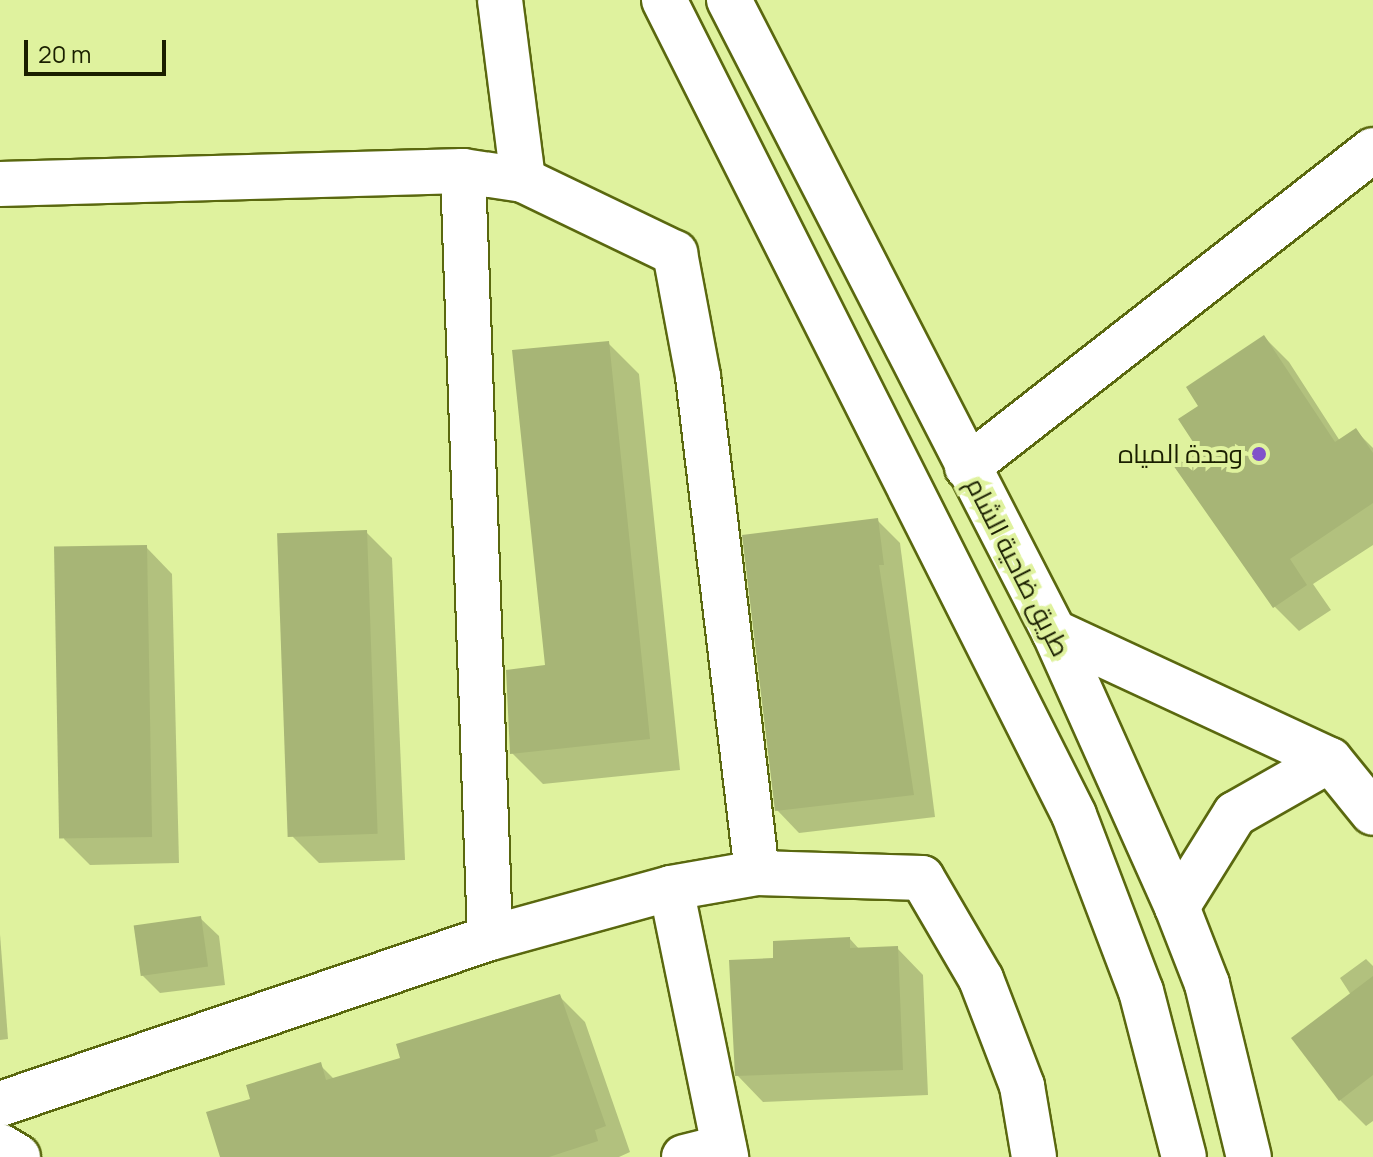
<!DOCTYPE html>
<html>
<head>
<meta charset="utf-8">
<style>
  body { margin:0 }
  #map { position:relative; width:1373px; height:1157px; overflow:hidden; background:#dff29e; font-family:Manrope,Cairo,sans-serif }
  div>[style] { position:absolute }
  .shadow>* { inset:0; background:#0003 }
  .building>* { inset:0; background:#a7b576; transform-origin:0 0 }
  .roads { filter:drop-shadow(2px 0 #5a680f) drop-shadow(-2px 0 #5a680f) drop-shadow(0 2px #5a680f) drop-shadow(0 -2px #5a680f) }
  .minor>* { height:44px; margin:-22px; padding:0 22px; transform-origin:22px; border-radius:22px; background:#fff }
  .secondary>* { height:44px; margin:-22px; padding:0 22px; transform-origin:22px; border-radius:22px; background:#fff }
  .dots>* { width:22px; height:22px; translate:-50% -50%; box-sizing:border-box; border:4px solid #dff29e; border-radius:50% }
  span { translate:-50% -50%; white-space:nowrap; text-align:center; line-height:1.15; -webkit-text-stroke:8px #dff29e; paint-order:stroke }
  .poi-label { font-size:26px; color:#1a1f00 }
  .right { translate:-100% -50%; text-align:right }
  .street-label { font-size:26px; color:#1a1f00 }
  .scale { position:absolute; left:24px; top:40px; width:142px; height:36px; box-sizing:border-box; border:4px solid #1a1f00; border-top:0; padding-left:10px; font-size:24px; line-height:28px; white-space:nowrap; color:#1a1f00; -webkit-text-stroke:6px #dff29e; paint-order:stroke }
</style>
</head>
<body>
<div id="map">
  <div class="shadow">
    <i style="clip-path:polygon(1264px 337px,1289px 362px,1340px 441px,1356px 431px,1373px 448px,1373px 545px,1313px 584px,1331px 610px,1299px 631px,1274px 606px,1200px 449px,1201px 406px)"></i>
    <i style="clip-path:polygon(608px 343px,639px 374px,680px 770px,543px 784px,512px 753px,547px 667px)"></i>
    <i style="clip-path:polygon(877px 520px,900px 543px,935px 817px,799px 833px,777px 810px)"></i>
    <i style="clip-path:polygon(366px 532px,392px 558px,405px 860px,319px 863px,293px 837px)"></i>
    <i style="clip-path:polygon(146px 547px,172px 574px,179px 863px,90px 865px,64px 839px)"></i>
    <i style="clip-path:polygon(200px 918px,219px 936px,225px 985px,160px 993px,142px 975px)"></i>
    <i style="clip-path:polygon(0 934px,8px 1039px,0 1040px)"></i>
    <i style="clip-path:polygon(850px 939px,860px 950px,897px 948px,923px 975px,928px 1095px,763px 1102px,737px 1075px,775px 960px)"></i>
    <i style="clip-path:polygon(1366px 959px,1373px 966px,1373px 1121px,1366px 1126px,1340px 1100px,1351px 995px,1340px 978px)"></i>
    <i style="clip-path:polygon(559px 996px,585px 1022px,630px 1152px,619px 1157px,222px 1157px,253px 1100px,320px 1065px,335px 1080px,403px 1059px)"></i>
  </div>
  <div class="building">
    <i style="clip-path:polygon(1264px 335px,1335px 442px,1356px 428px,1373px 453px,1373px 503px,1290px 559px,1307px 585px,1273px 608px,1173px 465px,1197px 448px,1178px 419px,1198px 406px,1186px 387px)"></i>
    <i style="clip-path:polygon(609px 341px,650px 739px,510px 754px,506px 670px,545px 665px,512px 350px)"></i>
    <i style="clip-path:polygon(878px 518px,884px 565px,879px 565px,914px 795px,775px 811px,742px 535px)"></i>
    <i style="left:367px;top:530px;width:304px;height:90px;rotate:88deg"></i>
    <i style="left:147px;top:545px;width:292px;height:93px;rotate:89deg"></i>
    <i style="left:201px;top:916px;width:51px;height:68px;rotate:82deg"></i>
    <i style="clip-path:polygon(850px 937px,850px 948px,898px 946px,903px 1070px,735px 1076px,729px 960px,773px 958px,773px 941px)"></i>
    <i style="clip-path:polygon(1373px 976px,1373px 1075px,1339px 1101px,1291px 1038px)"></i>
    <i style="clip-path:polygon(560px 994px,606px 1126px,595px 1130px,598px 1141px,549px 1157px,220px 1157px,206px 1112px,250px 1099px,246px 1085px,321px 1062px,326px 1080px,400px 1058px,396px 1044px)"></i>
  </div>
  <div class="roads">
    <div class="minor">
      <i style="left:500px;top:0;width:181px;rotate:82.7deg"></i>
      <i style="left:463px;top:171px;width:767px;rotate:87.98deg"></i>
      <i style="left:0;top:184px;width:463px;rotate:-1.6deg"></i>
      <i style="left:463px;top:171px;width:61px;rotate:8.5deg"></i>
      <i style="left:523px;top:180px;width:169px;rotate:25.7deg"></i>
      <i style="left:675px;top:253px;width:125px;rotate:79.4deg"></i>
      <i style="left:698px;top:376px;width:500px;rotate:83.23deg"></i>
      <i style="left:967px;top:467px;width:515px;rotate:-37.98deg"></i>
      <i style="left:1054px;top:632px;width:304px;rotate:24.9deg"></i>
      <i style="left:1330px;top:760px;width:68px;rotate:50.9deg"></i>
      <i style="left:671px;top:888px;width:275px;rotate:78.4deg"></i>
      <i style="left:1177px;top:907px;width:110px;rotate:-58.1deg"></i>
      <i style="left:1235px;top:814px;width:109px;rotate:-29.6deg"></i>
      <i style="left:0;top:1104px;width:517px;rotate:-18.72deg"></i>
      <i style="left:490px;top:938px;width:188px;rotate:-15.4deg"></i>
      <i style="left:671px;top:888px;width:87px;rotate:-9.9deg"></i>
      <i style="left:757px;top:873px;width:165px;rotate:1.7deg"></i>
      <i style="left:922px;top:878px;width:117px;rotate:59.7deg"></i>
      <i style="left:981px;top:979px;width:115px;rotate:69deg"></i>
      <i style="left:1022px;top:1086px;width:72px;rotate:80.4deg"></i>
      <i style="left:0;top:1146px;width:21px;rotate:31deg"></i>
      <i style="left:684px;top:1157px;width:41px;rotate:-14deg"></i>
    </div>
    <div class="secondary">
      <i style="left:664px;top:0;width:912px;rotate:63.29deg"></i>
      <i style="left:1074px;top:815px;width:188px;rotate:69.2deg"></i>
      <i style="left:1141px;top:991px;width:171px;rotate:75.5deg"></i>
      <i style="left:729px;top:0;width:711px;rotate:62.79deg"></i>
      <i style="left:1054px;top:632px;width:301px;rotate:65.9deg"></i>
      <i style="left:1177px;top:907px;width:83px;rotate:68.7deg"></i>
      <i style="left:1207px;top:984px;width:178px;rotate:76.4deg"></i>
    </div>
  </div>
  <div class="dots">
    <i style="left:1259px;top:454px;background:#8151ca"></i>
  </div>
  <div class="poi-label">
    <span class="right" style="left:1243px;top:454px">وحدة المياه</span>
  </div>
  <div class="street-label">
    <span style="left:1018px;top:567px;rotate:63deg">طريق ضاحية الشام</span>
  </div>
  <div class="scale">20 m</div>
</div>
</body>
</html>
